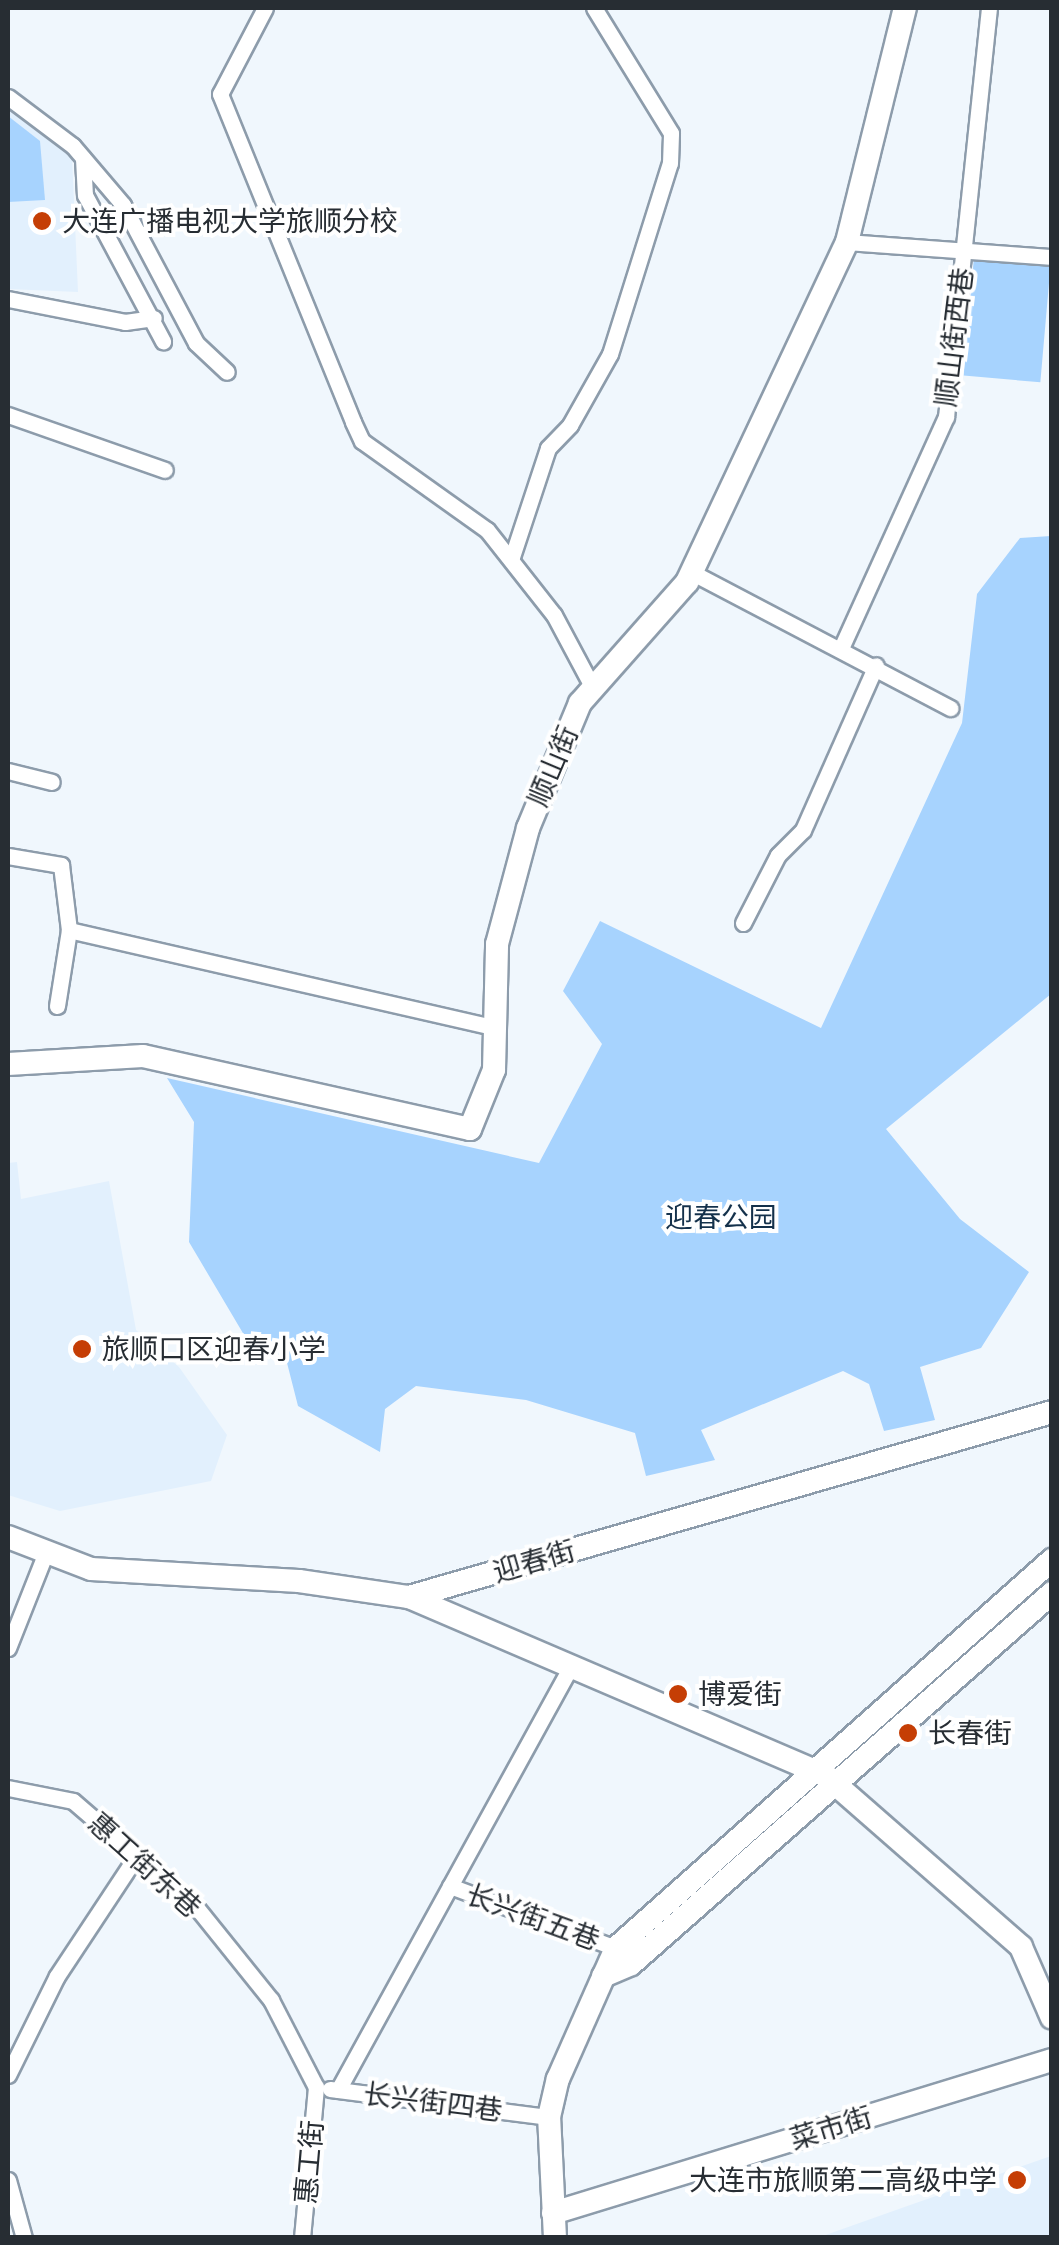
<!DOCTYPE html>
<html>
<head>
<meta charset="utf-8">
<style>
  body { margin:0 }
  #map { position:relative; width:1059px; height:2245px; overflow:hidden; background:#f0f7fd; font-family:Montserrat,"Noto Sans SC",sans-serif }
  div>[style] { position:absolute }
  .built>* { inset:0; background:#e2f0fd }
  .green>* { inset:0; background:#a7d3fe; transform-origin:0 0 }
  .roads { filter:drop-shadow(2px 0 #8d9cab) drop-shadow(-2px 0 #8d9cab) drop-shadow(0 2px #8d9cab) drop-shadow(0 -2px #8d9cab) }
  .street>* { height:15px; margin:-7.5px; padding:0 7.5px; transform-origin:7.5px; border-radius:7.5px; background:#fff }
  .secondary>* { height:22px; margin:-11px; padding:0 11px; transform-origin:11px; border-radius:11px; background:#fff }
  .dots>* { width:28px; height:28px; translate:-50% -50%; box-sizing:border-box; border:5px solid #fff; border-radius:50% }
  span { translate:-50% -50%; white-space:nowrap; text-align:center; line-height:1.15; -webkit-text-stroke:8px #fff; paint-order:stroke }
  .poi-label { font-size:28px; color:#272d33 }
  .left { translate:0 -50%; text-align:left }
  .right { translate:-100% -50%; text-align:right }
  .street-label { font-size:28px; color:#272d33 }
  .park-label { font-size:28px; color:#14314b }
  .frame { position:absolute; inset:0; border:10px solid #272d33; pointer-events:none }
</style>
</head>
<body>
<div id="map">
  <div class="built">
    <i style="clip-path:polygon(8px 109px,72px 156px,78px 292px,8px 289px)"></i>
    <i style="clip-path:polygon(17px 1162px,21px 1199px,109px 1181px,136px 1330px,179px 1367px,227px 1435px,211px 1481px,60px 1511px,8px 1495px,8px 1163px)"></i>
    <i style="clip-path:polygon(1051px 2156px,1051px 2237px,820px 2237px,913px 2204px)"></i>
  </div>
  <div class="green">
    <i style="clip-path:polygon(8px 116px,40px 141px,45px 200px,8px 202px)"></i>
    <i style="left:974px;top:257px;width:77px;height:119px;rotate:5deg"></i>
    <i style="clip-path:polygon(1051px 536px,1051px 994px,886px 1129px,960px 1219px,1029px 1272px,981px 1348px,920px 1367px,935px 1420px,884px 1431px,869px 1384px,843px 1371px,701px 1430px,715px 1460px,646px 1476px,635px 1433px,526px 1400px,416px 1386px,385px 1409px,380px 1452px,298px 1406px,285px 1355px,250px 1345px,189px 1242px,194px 1122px,167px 1078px,539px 1163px,602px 1044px,563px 991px,600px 921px,821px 1028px,962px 723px,977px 594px,1020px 538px)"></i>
  </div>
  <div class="roads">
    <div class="street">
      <i style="left:265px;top:8px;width:97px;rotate:117.6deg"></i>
      <i style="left:220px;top:94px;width:354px;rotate:67.9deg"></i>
      <i style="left:353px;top:422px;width:21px;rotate:65deg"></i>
      <i style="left:362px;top:441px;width:153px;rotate:35.5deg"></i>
      <i style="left:487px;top:530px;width:108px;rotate:51.8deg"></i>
      <i style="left:554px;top:615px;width:83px;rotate:61.9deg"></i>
      <i style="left:8px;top:97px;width:81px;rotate:37deg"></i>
      <i style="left:73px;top:146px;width:77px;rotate:49.7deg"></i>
      <i style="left:123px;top:205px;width:156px;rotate:62.1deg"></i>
      <i style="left:196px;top:343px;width:42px;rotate:43.1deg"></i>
      <i style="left:83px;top:158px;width:37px;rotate:87deg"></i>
      <i style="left:85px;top:195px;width:166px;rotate:61.9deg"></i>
      <i style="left:847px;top:242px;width:206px;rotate:4.2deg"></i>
      <i style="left:8px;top:299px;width:119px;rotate:11.1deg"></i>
      <i style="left:125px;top:322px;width:29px;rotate:-8deg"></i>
      <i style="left:8px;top:415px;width:166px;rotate:19.3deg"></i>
      <i style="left:511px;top:560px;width:118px;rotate:-71.7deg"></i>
      <i style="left:548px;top:448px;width:32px;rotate:-46deg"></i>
      <i style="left:570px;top:425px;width:81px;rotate:-60.6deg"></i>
      <i style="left:610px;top:354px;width:200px;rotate:-72.6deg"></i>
      <i style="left:670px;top:163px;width:30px;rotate:-88deg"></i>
      <i style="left:671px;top:133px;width:147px;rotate:-121.6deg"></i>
      <i style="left:691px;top:572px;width:293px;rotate:27.7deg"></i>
      <i style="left:842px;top:646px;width:252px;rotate:-65.6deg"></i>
      <i style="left:946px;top:417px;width:411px;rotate:-84deg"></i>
      <i style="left:8px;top:771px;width:45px;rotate:14deg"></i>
      <i style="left:8px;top:856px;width:54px;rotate:9.6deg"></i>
      <i style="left:61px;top:865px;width:65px;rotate:83deg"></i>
      <i style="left:69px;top:930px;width:77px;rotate:99deg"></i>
      <i style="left:743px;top:923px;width:76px;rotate:-62.8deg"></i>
      <i style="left:778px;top:855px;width:35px;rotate:-45deg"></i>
      <i style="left:803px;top:830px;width:180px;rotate:-66.1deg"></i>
      <i style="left:69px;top:930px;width:436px;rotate:12.9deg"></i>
      <i style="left:8px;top:1648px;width:103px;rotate:-68.4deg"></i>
      <i style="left:8px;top:1788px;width:66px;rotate:11.3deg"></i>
      <i style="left:73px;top:1801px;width:164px;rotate:40.8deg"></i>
      <i style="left:197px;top:1908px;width:118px;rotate:51.2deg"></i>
      <i style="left:271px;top:2000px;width:98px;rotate:62.7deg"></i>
      <i style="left:450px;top:1886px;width:177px;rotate:20.5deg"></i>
      <i style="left:8px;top:2075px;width:110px;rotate:-63.7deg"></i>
      <i style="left:57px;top:1976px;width:141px;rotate:-56.5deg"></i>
      <i style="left:330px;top:2089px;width:221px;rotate:7.3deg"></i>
      <i style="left:338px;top:2090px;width:483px;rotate:-61.2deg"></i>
      <i style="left:8px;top:2180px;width:60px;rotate:74.6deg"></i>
      <i style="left:302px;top:2238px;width:152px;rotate:-84.7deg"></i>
    </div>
    <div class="secondary">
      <i style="left:8px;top:1064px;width:135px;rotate:-3.4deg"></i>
      <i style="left:143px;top:1056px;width:335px;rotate:12.6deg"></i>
      <i style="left:470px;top:1129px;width:64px;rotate:-67.9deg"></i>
      <i style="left:494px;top:1070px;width:126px;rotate:-88.6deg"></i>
      <i style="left:497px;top:944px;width:120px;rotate:-75deg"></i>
      <i style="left:528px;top:828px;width:135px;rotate:-67.4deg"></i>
      <i style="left:580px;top:703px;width:162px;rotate:-48.5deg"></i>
      <i style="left:687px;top:582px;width:376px;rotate:-64.8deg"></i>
      <i style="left:847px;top:242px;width:241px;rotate:-76.1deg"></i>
      <i style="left:8px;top:1537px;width:89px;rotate:21.1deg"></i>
      <i style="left:91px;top:1569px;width:208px;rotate:3.3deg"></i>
      <i style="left:299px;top:1581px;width:111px;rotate:8.3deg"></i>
      <i style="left:409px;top:1597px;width:669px;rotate:-16.05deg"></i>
      <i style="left:409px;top:1597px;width:454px;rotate:23.2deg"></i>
      <i style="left:826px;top:1776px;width:259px;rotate:41.2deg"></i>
      <i style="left:1021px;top:1947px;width:77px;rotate:66.4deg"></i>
      <i style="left:603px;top:1976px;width:30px;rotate:-23deg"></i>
      <i style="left:631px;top:1964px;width:561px;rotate:-41.39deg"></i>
      <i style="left:553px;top:2213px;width:522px;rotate:-17.05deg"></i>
      <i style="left:555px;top:2238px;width:121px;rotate:-92.8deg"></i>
      <i style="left:549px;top:2117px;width:39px;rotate:-77deg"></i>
      <i style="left:558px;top:2079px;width:143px;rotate:-66.1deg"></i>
      <i style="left:616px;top:1948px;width:584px;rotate:-41.67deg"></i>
    </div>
  </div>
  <div class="dots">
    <i style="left:42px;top:221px;background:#c53e05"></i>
    <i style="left:82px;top:1349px;background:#c53e05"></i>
    <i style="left:678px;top:1694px;background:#c53e05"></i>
    <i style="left:908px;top:1733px;background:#c53e05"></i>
    <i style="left:1017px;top:2180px;background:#c53e05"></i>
  </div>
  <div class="poi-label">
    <span class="left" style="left:62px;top:221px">大连广播电视大学旅顺分校</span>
    <span class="left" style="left:102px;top:1349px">旅顺口区迎春小学</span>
    <span class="left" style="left:698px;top:1694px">博爱街</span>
    <span class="left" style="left:928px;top:1733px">长春街</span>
    <span class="right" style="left:997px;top:2180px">大连市旅顺第二高级中学</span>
  </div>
  <div class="street-label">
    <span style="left:954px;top:337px;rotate:-83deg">顺山街西巷</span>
    <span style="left:553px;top:766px;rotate:-67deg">顺山街</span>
    <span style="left:534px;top:1561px;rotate:-16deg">迎春街</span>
    <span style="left:145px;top:1865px;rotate:42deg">惠工街东巷</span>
    <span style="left:533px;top:1917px;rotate:20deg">长兴街五巷</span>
    <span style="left:433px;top:2102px;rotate:7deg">长兴街四巷</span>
    <span style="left:831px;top:2128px;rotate:-17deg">菜市街</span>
    <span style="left:309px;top:2162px;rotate:-85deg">惠工街</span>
  </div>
  <div class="park-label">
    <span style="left:721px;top:1217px">迎春公园</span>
  </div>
  <div class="frame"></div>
</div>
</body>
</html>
